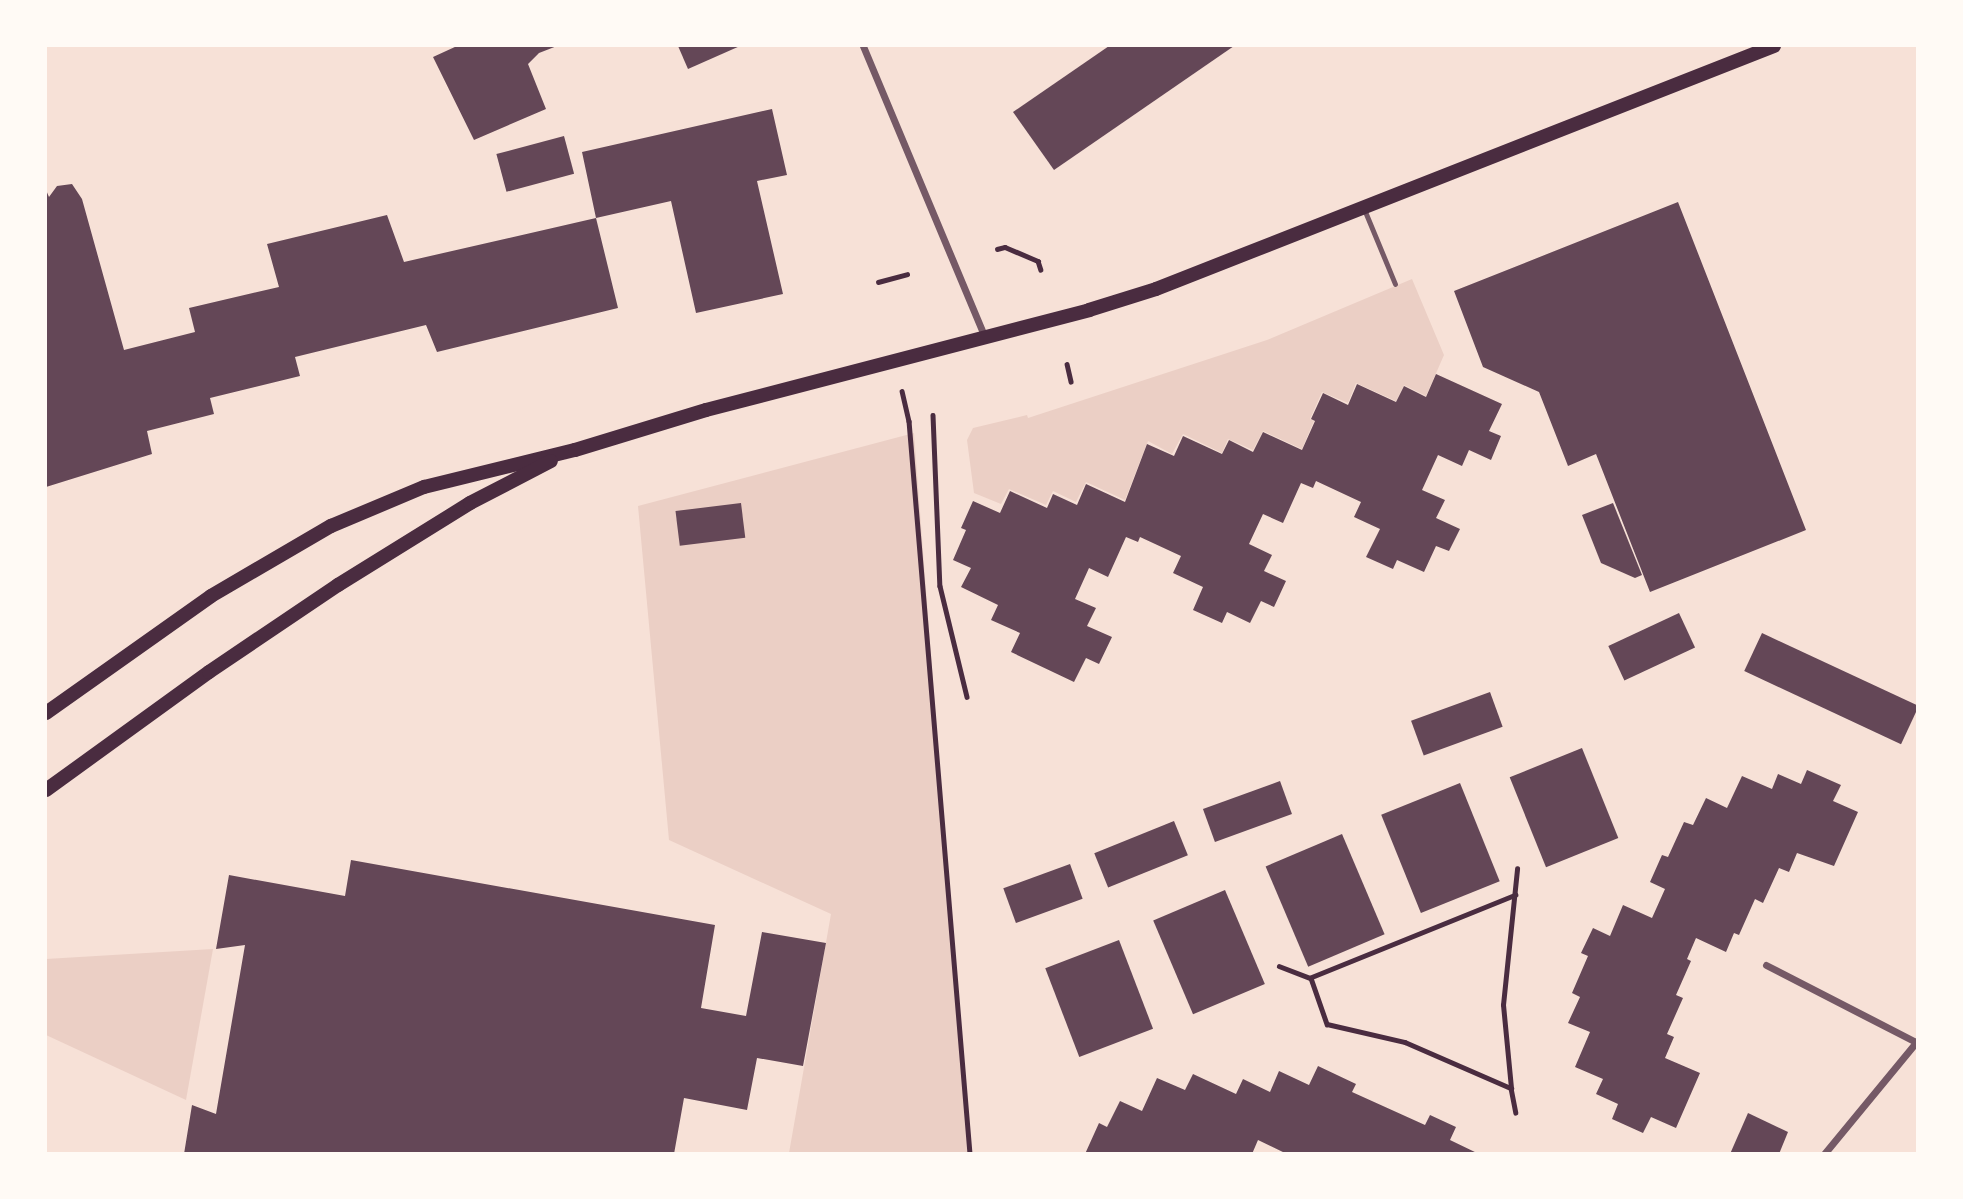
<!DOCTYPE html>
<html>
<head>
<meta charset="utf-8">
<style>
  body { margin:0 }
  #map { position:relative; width:1963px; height:1199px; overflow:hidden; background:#f7e1d7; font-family:"Archivo Narrow",sans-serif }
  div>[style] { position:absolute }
  .green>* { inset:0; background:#ebcfc5 }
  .building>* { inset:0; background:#644757; transform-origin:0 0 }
  .path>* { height:4.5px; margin:-2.25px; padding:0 2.25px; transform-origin:2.25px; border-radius:2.25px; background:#4a2c40 }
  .service>* { height:5px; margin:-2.5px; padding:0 2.5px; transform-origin:2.5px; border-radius:2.5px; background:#755966 }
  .minor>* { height:7px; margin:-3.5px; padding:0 3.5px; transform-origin:3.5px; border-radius:3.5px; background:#755966 }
  .secondary>* { height:14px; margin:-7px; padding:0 7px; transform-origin:7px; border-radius:7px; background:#4a2c40 }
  span { translate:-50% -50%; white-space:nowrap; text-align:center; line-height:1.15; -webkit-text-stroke:6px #fffaf5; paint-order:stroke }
  .frame { position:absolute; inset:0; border:47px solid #fffaf5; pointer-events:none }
</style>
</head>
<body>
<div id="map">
  <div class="green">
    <i style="clip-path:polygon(1412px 279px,1444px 355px,1426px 396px,1404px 385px,1396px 401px,1356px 383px,1348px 403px,1322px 392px,1310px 419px,1314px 421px,1302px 449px,1263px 431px,1253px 450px,1228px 439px,1222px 453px,1183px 434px,1172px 454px,1148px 441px,1125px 500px,1086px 482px,1076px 502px,1053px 491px,1046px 505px,1009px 489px,1001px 504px,974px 493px,967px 440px,973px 428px,1027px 415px,1028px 418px,1267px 340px)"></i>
    <i style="clip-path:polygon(914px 433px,969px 1153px,789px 1153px,831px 914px,669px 840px,638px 506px)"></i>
    <i style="clip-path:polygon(213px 949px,186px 1100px,46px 1035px,46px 959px)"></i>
  </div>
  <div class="building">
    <i style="clip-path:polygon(457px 46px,557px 46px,539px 53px,528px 64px,546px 109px,474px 140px,433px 57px)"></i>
    <i style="clip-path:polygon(678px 46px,740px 46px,688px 69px)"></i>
    <i style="clip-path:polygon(1109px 46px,1234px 46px,1054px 170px,1013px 112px)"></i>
    <i style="clip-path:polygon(772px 109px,787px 175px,757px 181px,783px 294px,696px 313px,671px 201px,596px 218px,582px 152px)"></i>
    <i style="left:564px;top:136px;width:39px;height:70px;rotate:75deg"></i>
    <i style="clip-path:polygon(72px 184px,82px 199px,124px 350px,195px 332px,189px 308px,279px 287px,267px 244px,387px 215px,404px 262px,596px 218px,618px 308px,437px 352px,426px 325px,295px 357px,300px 376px,210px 398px,214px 414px,147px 431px,152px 454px,46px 487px,46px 190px,49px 197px,57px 186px)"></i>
    <i style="clip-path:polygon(1678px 202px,1806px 530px,1650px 592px,1596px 454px,1568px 466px,1539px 392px,1483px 367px,1454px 291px)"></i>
    <i style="clip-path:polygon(1436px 374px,1502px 404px,1489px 431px,1501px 436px,1491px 460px,1469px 450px,1462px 466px,1438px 455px,1422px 490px,1445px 500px,1436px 518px,1460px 529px,1449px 551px,1436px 546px,1424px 572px,1397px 560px,1393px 569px,1366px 557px,1380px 529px,1354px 517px,1361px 502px,1316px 481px,1313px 488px,1301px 483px,1283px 523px,1263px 514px,1249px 544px,1272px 555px,1264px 571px,1286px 581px,1274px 607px,1261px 601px,1250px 623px,1227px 612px,1222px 623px,1193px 610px,1203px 587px,1173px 573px,1181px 556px,1140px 537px,1138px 542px,1126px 537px,1108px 577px,1089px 568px,1075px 599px,1096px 608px,1087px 626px,1112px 637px,1099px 664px,1086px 658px,1074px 682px,1011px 652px,1020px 633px,991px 620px,998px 605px,961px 587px,971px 568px,953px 560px,966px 530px,961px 528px,973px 501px,1000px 513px,1010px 491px,1047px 508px,1053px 494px,1077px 505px,1086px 484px,1125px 502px,1147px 444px,1174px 456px,1183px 436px,1222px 454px,1229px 440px,1253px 452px,1263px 432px,1302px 450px,1315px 421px,1311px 419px,1323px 393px,1348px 405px,1357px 384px,1396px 402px,1404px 386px,1426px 397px)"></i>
    <i style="left:741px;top:503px;width:35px;height:66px;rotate:83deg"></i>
    <i style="clip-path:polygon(1613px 503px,1642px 575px,1635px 578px,1601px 563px,1582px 515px)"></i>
    <i style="left:1679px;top:613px;width:38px;height:78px;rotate:65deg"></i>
    <i style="left:1762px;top:633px;width:173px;height:42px;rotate:25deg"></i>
    <i style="left:1490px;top:692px;width:37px;height:84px;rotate:70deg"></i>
    <i style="left:1582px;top:748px;width:97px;height:78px;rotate:68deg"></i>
    <i style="clip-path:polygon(1807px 770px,1841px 785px,1833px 801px,1858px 812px,1834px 866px,1797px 853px,1789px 872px,1779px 868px,1763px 903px,1755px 899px,1739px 935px,1734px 933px,1726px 952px,1696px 938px,1687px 959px,1691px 961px,1676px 995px,1683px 998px,1667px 1034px,1674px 1037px,1665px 1058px,1700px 1073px,1676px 1128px,1651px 1117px,1643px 1133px,1612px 1119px,1618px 1104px,1596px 1094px,1603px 1079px,1575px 1067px,1590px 1032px,1568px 1023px,1580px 997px,1572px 993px,1588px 956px,1581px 953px,1593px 928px,1610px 936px,1623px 905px,1652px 918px,1665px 889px,1650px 882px,1662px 855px,1668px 857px,1684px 822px,1693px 825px,1706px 798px,1727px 808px,1742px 776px,1772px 789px,1778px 774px,1801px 784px)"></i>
    <i style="left:1280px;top:781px;width:35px;height:82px;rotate:70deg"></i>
    <i style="left:1460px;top:783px;width:106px;height:85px;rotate:68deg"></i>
    <i style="left:1174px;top:821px;width:37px;height:86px;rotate:68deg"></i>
    <i style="left:1342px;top:834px;width:109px;height:83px;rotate:67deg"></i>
    <i style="clip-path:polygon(351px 860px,715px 925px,701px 1008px,746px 1016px,762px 932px,826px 943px,803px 1066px,757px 1058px,747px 1110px,684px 1098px,674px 1154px,184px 1154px,192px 1105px,216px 1114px,245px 945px,216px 949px,229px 875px,345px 896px)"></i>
    <i style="left:1070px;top:864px;width:37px;height:71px;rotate:70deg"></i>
    <i style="left:1225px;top:890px;width:102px;height:78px;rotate:67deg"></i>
    <i style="left:1119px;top:940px;width:95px;height:79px;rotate:69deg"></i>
    <i style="clip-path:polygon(1318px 1066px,1356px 1084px,1352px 1092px,1425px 1125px,1430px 1115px,1456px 1127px,1450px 1140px,1479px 1154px,1287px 1154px,1258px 1140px,1252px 1154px,1085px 1154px,1099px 1123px,1107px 1127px,1120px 1101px,1142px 1111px,1157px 1078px,1185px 1090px,1193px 1074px,1236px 1094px,1243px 1079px,1270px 1092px,1279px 1071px,1309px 1085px)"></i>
    <i style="clip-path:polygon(1748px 1113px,1788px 1132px,1779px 1154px,1730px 1154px)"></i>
  </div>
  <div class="path">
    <i style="left:997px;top:249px;width:8px;rotate:-14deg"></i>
    <i style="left:1005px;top:247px;width:36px;rotate:23deg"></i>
    <i style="left:1038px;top:261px;width:9px;rotate:72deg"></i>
    <i style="left:878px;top:282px;width:30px;rotate:-15deg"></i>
    <i style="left:1067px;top:364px;width:18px;rotate:77deg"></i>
    <i style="left:902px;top:391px;width:31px;rotate:77deg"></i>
    <i style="left:909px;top:421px;width:736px;rotate:85.24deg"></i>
    <i style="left:933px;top:415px;width:171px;rotate:87.7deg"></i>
    <i style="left:940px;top:586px;width:114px;rotate:76.3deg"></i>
    <i style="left:1516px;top:895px;width:221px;rotate:158deg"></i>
    <i style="left:1311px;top:978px;width:49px;rotate:70.8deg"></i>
    <i style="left:1327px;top:1024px;width:80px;rotate:13deg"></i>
    <i style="left:1405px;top:1042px;width:116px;rotate:23.5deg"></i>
    <i style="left:1511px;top:1088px;width:25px;rotate:79deg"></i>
    <i style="left:1279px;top:966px;width:34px;rotate:21deg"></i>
    <i style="left:1511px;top:1088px;width:83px;rotate:-95.5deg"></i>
    <i style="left:1503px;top:1005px;width:137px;rotate:-84.1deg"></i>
  </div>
  <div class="service">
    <i style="left:1364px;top:209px;width:81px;rotate:67.5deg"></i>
  </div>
  <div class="minor">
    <i style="left:863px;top:46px;width:316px;rotate:67.3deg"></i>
    <i style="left:1766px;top:965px;width:169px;rotate:27.2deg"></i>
    <i style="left:1824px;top:1154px;width:146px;rotate:-50.5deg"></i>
  </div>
  <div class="secondary">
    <i style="left:46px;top:713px;width:202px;rotate:-35.3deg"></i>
    <i style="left:211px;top:596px;width:139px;rotate:-30.3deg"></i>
    <i style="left:331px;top:526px;width:101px;rotate:-22.8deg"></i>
    <i style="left:424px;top:487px;width:155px;rotate:-13.8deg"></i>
    <i style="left:575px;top:450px;width:137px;rotate:-17deg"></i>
    <i style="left:706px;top:410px;width:396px;rotate:-14.6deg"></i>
    <i style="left:1089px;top:310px;width:70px;rotate:-17.4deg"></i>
    <i style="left:1156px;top:289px;width:664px;rotate:-21.46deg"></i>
    <i style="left:46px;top:790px;width:201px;rotate:-35.9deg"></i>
    <i style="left:209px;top:672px;width:156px;rotate:-34deg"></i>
    <i style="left:338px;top:585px;width:155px;rotate:-31.8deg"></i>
    <i style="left:470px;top:503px;width:91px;rotate:-27.4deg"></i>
  </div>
  <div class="frame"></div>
</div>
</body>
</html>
